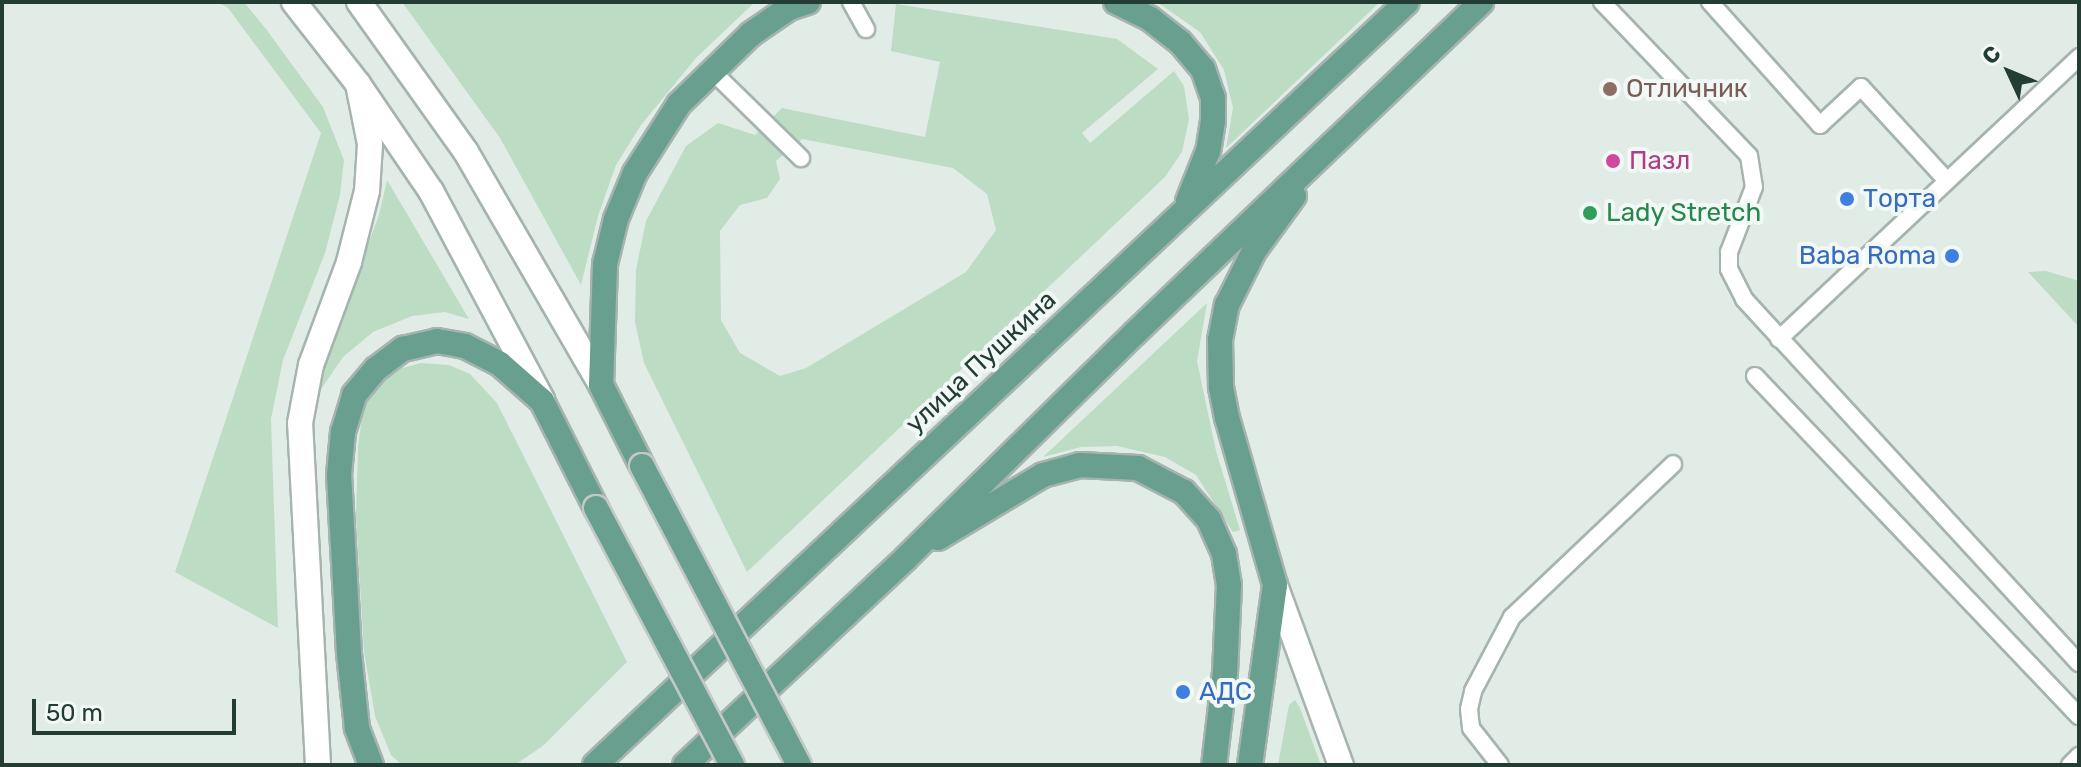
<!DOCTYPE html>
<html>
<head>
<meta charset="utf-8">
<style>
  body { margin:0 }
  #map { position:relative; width:2081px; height:767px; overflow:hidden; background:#e2ece7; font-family:Rubik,sans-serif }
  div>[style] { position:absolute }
  .green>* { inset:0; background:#bcdcc3 }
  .roads { filter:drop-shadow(2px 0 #a5b4ae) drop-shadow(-2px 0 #a5b4ae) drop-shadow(0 2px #a5b4ae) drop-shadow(0 -2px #a5b4ae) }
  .service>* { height:16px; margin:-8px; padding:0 8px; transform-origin:8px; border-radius:8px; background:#fff }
  .minor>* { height:24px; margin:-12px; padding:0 12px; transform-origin:12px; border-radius:12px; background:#fff }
  .secondary>* { height:24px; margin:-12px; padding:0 12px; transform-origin:12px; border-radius:12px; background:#fff }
  .primary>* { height:24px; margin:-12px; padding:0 12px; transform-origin:12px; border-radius:12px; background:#689f8f }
  .bridges { filter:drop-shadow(2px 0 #c1c8c6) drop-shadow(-2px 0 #c1c8c6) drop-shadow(0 2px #c1c8c6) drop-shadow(0 -2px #c1c8c6) }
  .primary-bridge>* { height:24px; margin:-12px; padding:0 12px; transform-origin:12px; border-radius:12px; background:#689f8f }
  .dots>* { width:22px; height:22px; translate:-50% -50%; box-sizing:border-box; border:4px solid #f2f8f5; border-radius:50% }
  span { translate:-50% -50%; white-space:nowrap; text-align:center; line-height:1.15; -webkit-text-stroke:8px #f2f8f5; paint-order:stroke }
  .education-label { font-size:26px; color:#785e54 }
  .left { translate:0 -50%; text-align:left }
  .hotel-label { font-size:26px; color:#b23c85 }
  .shop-label { font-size:26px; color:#366cbe }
  .right { translate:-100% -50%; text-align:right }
  .leisure-label { font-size:26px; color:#27864d }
  .street-label { font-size:26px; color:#233c34 }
  .frame { position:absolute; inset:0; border:4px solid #233c34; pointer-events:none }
  .north { position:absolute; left:1969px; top:32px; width:80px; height:80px; -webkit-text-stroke:6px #f2f8f5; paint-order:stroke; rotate:314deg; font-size:22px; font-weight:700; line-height:32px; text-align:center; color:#233c34 }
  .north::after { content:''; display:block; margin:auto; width:28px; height:36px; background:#233c34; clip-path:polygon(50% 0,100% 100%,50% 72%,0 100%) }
  .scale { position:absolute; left:32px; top:699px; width:204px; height:36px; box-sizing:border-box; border:4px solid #233c34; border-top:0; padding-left:10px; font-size:24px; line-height:28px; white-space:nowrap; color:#233c34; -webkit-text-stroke:6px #f2f8f5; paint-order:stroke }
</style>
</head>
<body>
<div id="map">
  <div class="green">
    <i style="clip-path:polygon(218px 2px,244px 2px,266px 29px,323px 107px,344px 160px,340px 195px,325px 253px,283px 360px,271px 419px,278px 628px,175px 572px,321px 133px,228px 8px)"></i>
    <i style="clip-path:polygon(402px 2px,755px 2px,696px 58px,641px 125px,616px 165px,598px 216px,581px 285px,500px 138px)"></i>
    <i style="clip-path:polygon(1157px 2px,1380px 2px,1226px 148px,1233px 108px,1224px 70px,1200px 32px)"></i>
    <i style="clip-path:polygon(evenodd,896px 4px,1117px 39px,1158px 69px,1082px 133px,1090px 143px,1174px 71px,1184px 86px,1189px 119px,1182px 152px,1165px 177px,747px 572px,644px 363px,635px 322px,636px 270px,646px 221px,686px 146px,718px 123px,755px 135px,782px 108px,925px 137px,940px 62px,891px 51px,896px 4px,802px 139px,953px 168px,987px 194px,996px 230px,966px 272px,806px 368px,780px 376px,740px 353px,721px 320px,720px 231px,740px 205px,767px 198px,780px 179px,776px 161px,802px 139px)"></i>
    <i style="clip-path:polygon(387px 180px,469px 319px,445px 312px,412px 316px,373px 332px,343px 357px,317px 395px,330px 349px,379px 215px)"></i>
    <i style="clip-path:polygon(2046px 271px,2079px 281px,2079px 327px,2028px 272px)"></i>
    <i style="clip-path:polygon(1207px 303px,1197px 361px,1216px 451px,1240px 530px,1233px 532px,1196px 475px,1165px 457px,1117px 446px,1081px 447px,1043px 457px)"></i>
    <i style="clip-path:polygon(421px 363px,449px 365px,470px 374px,497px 403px,627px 662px,544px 745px,515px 765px,402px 765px,391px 755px,375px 716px,364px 652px,356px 518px,358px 447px,364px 401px,388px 372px)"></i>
    <i style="clip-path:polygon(1295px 700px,1300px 708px,1321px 765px,1278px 765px,1289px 705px)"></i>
  </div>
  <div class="roads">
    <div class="service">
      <i style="left:851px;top:2px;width:31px;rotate:61deg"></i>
      <i style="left:1602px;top:2px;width:213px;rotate:46.3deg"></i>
      <i style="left:1749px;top:156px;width:31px;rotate:81deg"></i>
      <i style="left:1754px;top:187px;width:70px;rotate:111deg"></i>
      <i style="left:1729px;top:252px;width:17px;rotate:90deg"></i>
      <i style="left:1729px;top:269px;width:34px;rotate:63deg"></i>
      <i style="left:1744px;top:299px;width:495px;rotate:47.4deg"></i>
      <i style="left:1710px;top:2px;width:165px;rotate:48.2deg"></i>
      <i style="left:1820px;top:125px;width:56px;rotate:-42.8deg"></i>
      <i style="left:1861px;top:87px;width:127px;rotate:47.5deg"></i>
      <i style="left:711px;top:70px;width:126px;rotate:44.4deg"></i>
      <i style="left:1779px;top:339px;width:412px;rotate:-43.2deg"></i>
      <i style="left:1755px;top:376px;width:470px;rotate:46.4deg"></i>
      <i style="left:1500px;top:765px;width:47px;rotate:-128.1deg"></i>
      <i style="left:1471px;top:728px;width:19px;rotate:-96deg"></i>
      <i style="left:1469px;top:709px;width:18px;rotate:-77deg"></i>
      <i style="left:1473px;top:691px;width:84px;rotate:-62.2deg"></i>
      <i style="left:1512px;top:617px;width:222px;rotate:-43.5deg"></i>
      <i style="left:2070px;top:765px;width:13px;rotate:-45deg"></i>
    </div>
    <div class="minor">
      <i style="left:1275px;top:585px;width:192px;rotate:69.9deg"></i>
    </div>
    <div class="secondary">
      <i style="left:294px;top:2px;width:104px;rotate:52deg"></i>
      <i style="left:358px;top:84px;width:130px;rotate:55.7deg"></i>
      <i style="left:431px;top:191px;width:237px;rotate:62deg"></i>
      <i style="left:359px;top:2px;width:184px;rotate:54.5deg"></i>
      <i style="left:466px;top:152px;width:269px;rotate:59.9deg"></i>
      <i style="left:318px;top:765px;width:342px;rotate:-93deg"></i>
      <i style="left:300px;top:423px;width:59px;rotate:-79.3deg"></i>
      <i style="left:311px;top:365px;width:110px;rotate:-69.7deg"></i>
      <i style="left:349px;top:262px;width:73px;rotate:-75.8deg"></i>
      <i style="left:367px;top:191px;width:47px;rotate:-86.3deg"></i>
      <i style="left:370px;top:144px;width:61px;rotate:-101.3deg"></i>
    </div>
    <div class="primary">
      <i style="left:1116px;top:2px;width:37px;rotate:26deg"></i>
      <i style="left:1149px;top:18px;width:39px;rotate:38deg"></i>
      <i style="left:1180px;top:42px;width:35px;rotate:50deg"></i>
      <i style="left:1203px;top:69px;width:31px;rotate:71deg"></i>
      <i style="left:1213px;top:98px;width:23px;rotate:90deg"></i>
      <i style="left:1213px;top:121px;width:30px;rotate:99deg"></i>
      <i style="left:1208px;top:151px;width:54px;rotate:111.8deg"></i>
      <i style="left:642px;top:466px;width:91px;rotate:-116.8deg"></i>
      <i style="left:601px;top:385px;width:121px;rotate:-88.1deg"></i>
      <i style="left:605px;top:264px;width:46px;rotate:-76.3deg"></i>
      <i style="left:616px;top:219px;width:50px;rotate:-67.6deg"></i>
      <i style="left:635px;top:173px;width:82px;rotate:-57.5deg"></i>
      <i style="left:679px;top:104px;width:100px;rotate:-44.2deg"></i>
      <i style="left:751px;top:34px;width:46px;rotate:-34.4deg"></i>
      <i style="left:789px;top:8px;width:20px;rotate:-18deg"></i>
      <i style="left:938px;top:538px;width:122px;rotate:-31deg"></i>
      <i style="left:1043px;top:475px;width:38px;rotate:-15deg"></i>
      <i style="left:1080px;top:465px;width:58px;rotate:3deg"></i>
      <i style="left:1138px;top:468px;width:52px;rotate:27.6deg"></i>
      <i style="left:1184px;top:492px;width:38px;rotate:48deg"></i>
      <i style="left:1209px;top:520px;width:37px;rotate:66deg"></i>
      <i style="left:1224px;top:554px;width:31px;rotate:81deg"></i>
      <i style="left:1229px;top:585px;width:87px;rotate:92.6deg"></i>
      <i style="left:1225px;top:672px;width:94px;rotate:96.7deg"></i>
      <i style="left:371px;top:765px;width:40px;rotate:-111deg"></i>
      <i style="left:357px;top:728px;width:75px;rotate:-96.1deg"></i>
      <i style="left:349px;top:653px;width:178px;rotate:-93.2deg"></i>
      <i style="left:339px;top:475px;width:43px;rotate:-84.7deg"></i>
      <i style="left:343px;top:432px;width:39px;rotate:-73deg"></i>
      <i style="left:354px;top:395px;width:34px;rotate:-50deg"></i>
      <i style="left:376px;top:369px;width:34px;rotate:-37deg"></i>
      <i style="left:403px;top:349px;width:35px;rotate:-13deg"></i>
      <i style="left:437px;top:341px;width:28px;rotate:10deg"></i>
      <i style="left:465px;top:346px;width:39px;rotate:27deg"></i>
      <i style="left:500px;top:364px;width:56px;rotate:41.4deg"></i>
      <i style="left:542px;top:401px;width:120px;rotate:63.2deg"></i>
      <i style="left:595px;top:765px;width:1114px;rotate:-43.22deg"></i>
      <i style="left:685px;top:765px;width:303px;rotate:-43.1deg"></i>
      <i style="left:906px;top:558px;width:321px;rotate:-44.5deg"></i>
      <i style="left:1135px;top:333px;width:479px;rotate:-43.7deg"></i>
      <i style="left:1250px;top:765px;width:182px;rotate:-82.1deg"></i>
      <i style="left:1275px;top:585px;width:174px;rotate:-106deg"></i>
      <i style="left:1227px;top:418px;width:32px;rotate:-101deg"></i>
      <i style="left:1221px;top:387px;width:47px;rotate:-91.2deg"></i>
      <i style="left:1220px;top:340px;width:36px;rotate:-79deg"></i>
      <i style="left:1227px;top:305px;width:60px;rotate:-63.4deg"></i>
      <i style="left:1254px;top:251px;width:68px;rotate:-54deg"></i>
    </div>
  </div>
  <div class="bridges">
    <div class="primary-bridge">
      <i style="left:642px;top:466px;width:338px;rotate:62.3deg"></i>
      <i style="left:596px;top:508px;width:291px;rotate:62.1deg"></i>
    </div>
  </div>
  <div class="dots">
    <i style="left:1610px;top:89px;background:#8d6e63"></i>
    <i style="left:1613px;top:161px;background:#d1479c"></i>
    <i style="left:1847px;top:199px;background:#3f7fe0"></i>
    <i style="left:1590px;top:213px;background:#2e9e5b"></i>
    <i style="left:1952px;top:256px;background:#3f7fe0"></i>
    <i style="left:1183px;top:692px;background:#3f7fe0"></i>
  </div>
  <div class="education-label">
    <span class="left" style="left:1626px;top:89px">Отличник</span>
  </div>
  <div class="hotel-label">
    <span class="left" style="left:1629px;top:161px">Пазл</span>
  </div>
  <div class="shop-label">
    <span class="left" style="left:1863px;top:199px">Торта</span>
    <span class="right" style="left:1936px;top:256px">Baba Roma</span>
    <span class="left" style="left:1199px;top:692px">АДС</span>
  </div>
  <div class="leisure-label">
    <span class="left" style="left:1606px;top:213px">Lady Stretch</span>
  </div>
  <div class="street-label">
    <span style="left:981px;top:362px;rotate:-43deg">улица Пушкина</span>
  </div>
  <div class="frame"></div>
  <div class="north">С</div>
  <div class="scale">50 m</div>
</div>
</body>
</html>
